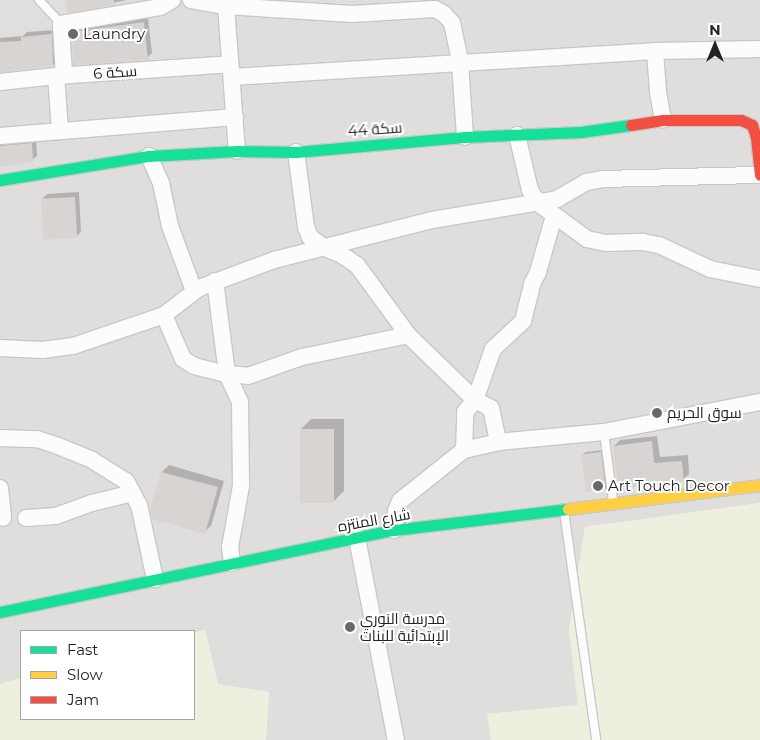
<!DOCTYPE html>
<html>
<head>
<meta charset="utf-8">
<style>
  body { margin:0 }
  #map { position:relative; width:760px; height:740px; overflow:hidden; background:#f0eeeb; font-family:Montserrat,Cairo,sans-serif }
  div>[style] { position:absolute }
  .residential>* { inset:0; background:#dfdedc }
  .religious>* { inset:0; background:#dededc }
  .farmland>* { inset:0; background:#efefdf }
  .parking>* { inset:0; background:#e0dfde }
  .shadow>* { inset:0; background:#0003 }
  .building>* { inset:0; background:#d7d4d2; transform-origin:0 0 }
  .roads { filter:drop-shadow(1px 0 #c9c8c7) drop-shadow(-1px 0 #c9c8c7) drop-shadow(0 1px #c9c8c7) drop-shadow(0 -1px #c9c8c7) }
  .lane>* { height:8px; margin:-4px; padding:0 4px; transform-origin:4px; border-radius:4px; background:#fdfcfc }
  .street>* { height:16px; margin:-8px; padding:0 8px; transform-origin:8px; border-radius:8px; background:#fdfcfc }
  .fast>* { height:11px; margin:-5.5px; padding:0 5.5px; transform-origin:5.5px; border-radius:5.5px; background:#16e098 }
  .slow>* { height:11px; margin:-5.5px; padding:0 5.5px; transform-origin:5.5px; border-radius:5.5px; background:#ffcf43 }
  .jam>* { height:11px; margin:-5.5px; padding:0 5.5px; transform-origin:5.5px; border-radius:5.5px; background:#f24e42 }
  .dots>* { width:14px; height:14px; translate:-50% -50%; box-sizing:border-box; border:2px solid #fff; border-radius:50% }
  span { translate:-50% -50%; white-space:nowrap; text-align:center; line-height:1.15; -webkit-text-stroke:4px #fff; paint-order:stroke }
  .poi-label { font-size:15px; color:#222 }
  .left { translate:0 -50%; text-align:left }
  .street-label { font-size:15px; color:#222 }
  .legend { position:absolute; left:20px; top:630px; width:175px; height:90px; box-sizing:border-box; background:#fff; border:1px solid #a7a7a7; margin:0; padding:6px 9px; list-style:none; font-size:15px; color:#222 }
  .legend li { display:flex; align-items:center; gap:10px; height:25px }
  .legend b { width:25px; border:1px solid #a7a7a7 }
  .north { position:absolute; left:690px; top:20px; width:50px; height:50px; -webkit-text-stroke:4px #fff; paint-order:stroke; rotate:0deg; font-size:14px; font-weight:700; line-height:20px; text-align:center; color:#222 }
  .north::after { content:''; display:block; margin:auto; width:18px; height:22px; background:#222; clip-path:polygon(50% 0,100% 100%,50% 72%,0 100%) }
</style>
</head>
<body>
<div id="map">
  <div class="residential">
    <i style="clip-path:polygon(0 0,760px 0,760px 503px,585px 527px,569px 630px,579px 705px,488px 714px,491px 740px,266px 740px,269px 692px,218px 684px,205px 630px,194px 633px,21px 631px,21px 678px,0 684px)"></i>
  </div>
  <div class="religious">
    <i style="clip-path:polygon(741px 313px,760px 320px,760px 353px,730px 341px)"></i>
  </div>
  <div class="farmland">
    <i style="clip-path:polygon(760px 503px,760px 740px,491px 740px,487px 714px,578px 705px,569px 630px,585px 527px)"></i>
    <i style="clip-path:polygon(205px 630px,218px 684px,269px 692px,266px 740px,0 740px,0 684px,21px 678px,21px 719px,194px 719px,194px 633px)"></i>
  </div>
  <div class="parking">
    <i style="clip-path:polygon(0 0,62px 0,66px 17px,60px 31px,0 34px)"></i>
  </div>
  <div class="shadow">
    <i style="clip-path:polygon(67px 0,127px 0,69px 11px)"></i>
    <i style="clip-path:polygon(148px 18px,152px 53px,147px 58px,73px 33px,78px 28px)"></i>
    <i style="clip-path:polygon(56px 30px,58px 60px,53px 65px,0 71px,0 38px,23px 36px,27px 32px)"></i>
    <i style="clip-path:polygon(36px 139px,37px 156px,32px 160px,0 166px,0 140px)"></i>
    <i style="clip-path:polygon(79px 192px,81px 232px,76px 237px,42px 199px,47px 194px)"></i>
    <i style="clip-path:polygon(311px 419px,344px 419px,344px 491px,334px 501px,301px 429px)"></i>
    <i style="clip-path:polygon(657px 436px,660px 457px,688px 455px,689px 474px,683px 480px,614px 446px,620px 440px)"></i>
    <i style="clip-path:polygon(604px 450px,609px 486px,605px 489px,582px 455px,586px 452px)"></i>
    <i style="clip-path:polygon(169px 465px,224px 481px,211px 526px,204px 532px,162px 472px)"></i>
  </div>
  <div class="building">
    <i style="clip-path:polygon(66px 0,114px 0,114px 5px,68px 13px)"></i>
    <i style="clip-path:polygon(144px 22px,148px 60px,73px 65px,72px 32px)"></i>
    <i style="clip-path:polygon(52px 34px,53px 66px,0 72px,0 42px,21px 41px,21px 37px)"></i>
    <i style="clip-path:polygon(32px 143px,33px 161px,0 167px,0 146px)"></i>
    <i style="left:75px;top:197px;width:41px;height:34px;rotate:87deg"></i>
    <i style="left:300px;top:429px;width:34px;height:74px"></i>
    <i style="clip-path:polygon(652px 441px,654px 463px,682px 461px,684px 481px,618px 489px,613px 446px)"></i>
    <i style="left:601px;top:452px;width:38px;height:20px;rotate:83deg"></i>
    <i style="clip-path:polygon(161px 472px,218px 487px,205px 534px,152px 519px,150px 509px)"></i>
  </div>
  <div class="roads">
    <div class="lane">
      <i style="left:39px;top:0;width:33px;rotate:47deg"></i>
      <i style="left:604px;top:432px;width:69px;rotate:82.5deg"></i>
      <i style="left:564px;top:511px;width:231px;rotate:82deg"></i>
    </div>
    <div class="street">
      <i style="left:191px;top:0;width:36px;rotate:10deg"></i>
      <i style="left:226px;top:6px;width:126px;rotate:3.6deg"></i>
      <i style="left:352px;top:14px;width:83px;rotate:-3.4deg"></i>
      <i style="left:435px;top:9px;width:10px;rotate:29deg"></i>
      <i style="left:444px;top:14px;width:12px;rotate:48deg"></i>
      <i style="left:452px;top:23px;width:40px;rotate:78deg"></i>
      <i style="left:460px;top:62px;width:75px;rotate:86.2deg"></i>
      <i style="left:226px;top:6px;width:145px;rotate:85.7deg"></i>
      <i style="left:655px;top:51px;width:41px;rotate:85.8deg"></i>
      <i style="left:658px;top:92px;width:28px;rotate:80deg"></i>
      <i style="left:64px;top:75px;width:51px;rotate:-93.4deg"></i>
      <i style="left:61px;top:24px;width:100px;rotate:-9.7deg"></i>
      <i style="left:160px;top:7px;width:14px;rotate:-30deg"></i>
      <i style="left:56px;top:76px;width:55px;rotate:85.8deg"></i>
      <i style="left:232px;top:77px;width:424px;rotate:-3.5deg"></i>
      <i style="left:655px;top:51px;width:105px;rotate:-1.1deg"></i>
      <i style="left:0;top:82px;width:56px;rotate:-6.1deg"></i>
      <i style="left:56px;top:76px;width:174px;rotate:-3.9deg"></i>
      <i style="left:517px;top:135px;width:57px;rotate:76.7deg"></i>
      <i style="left:530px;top:190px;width:15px;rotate:58deg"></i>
      <i style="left:538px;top:203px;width:61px;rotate:36.3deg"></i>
      <i style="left:587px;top:239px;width:19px;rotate:12deg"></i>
      <i style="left:606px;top:243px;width:37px;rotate:-2deg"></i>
      <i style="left:643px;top:242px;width:16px;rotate:11deg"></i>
      <i style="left:659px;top:245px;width:56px;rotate:25.2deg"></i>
      <i style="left:710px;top:269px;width:51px;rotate:11.3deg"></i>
      <i style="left:0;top:136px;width:236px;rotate:-4.6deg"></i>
      <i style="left:296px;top:152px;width:76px;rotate:82.4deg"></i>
      <i style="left:306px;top:227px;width:11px;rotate:68deg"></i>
      <i style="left:310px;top:237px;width:19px;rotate:36deg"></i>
      <i style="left:325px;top:248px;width:18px;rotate:22deg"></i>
      <i style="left:342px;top:255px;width:18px;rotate:34deg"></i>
      <i style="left:357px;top:265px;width:87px;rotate:53.9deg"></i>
      <i style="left:408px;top:335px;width:93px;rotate:44.1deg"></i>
      <i style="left:475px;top:400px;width:18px;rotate:27deg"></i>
      <i style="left:491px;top:408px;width:35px;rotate:78deg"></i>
      <i style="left:149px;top:156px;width:30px;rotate:66deg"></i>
      <i style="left:161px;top:183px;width:44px;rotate:78.2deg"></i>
      <i style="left:170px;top:226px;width:69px;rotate:69.7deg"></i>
      <i style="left:215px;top:281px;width:94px;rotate:82.6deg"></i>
      <i style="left:227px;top:374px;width:31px;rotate:65deg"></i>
      <i style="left:240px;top:402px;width:84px;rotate:89.3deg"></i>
      <i style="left:241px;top:486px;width:62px;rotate:100.2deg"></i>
      <i style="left:230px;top:547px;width:16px;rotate:83deg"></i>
      <i style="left:164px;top:315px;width:48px;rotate:66.6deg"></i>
      <i style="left:183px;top:359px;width:13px;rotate:32deg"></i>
      <i style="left:194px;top:366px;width:34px;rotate:14deg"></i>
      <i style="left:227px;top:374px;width:21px;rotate:5deg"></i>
      <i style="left:248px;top:376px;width:57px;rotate:-19.4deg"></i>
      <i style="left:302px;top:357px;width:108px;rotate:-11.7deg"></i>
      <i style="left:0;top:348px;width:43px;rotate:2.7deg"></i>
      <i style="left:43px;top:350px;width:30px;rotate:-8deg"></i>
      <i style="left:73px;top:346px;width:96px;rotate:-18.8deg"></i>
      <i style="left:164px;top:315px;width:44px;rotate:-37.6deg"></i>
      <i style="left:199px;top:288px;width:80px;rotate:-20.5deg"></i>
      <i style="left:274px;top:260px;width:163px;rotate:-14.2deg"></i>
      <i style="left:432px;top:220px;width:127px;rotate:-9.5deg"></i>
      <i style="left:557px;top:199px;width:34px;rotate:-30deg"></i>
      <i style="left:586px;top:182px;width:17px;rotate:-10deg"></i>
      <i style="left:603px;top:179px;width:156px;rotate:-1.5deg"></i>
      <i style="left:0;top:438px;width:37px;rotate:2deg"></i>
      <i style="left:37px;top:439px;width:22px;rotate:18deg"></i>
      <i style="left:58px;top:446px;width:37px;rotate:22deg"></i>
      <i style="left:92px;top:460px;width:40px;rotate:32deg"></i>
      <i style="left:126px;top:481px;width:27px;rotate:62deg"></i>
      <i style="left:139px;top:505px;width:76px;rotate:77.8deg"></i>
      <i style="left:464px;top:450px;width:38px;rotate:-88deg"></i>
      <i style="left:465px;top:412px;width:16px;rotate:-50deg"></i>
      <i style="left:475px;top:400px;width:54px;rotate:-70.6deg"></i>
      <i style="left:493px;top:349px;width:41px;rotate:-43deg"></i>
      <i style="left:523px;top:321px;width:38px;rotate:-76deg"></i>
      <i style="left:532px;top:284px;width:13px;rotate:-63deg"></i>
      <i style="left:538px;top:272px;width:58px;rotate:-74.1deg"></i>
      <i style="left:0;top:488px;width:30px;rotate:84deg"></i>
      <i style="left:26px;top:518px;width:30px;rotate:-4deg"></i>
      <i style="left:56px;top:516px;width:38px;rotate:-20deg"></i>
      <i style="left:92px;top:503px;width:42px;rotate:-13.7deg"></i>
      <i style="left:394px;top:530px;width:19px;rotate:-84deg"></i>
      <i style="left:396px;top:511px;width:11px;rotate:-68deg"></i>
      <i style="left:400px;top:501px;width:82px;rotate:-38.6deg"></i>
      <i style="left:464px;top:450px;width:35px;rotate:-13deg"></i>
      <i style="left:498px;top:442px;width:106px;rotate:-5.4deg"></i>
      <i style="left:604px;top:432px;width:159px;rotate:-10.9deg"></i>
      <i style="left:357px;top:538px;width:206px;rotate:79.1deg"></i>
    </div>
    <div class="fast">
      <i style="left:0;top:180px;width:151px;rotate:-9.2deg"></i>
      <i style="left:149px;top:156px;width:88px;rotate:-3.3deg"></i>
      <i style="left:237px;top:151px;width:59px;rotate:1deg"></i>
      <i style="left:296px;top:152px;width:170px;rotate:-5.1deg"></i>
      <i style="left:465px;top:137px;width:116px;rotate:-2.5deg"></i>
      <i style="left:581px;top:132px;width:50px;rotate:-8deg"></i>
      <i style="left:0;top:612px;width:402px;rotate:-11.8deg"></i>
      <i style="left:394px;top:530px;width:175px;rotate:-6.9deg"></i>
    </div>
    <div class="slow">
      <i style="left:568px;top:509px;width:193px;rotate:-7.1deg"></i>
    </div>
    <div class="jam">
      <i style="left:631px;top:125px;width:32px;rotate:-9deg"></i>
      <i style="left:663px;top:120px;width:78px"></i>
      <i style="left:741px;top:120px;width:12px;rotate:24deg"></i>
      <i style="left:752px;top:125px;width:13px;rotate:72deg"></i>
      <i style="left:756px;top:137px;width:38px;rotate:84deg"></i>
    </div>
  </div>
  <div class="dots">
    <i style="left:73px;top:34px;background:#6a6968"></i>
    <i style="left:657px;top:413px;background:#6a6968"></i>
    <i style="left:598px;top:486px;background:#6a6968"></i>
    <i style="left:350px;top:627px;background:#6a6968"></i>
  </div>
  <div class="poi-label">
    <span class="left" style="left:83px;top:34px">Laundry</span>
    <span class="left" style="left:667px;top:413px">سوق الحريم</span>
    <span class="left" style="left:608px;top:486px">Art Touch Decor</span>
    <span class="left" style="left:360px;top:627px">مدرسة النوري<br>الإبتدائية للبنات</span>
  </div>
  <div class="street-label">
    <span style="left:115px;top:72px;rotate:-4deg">سكة 6</span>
    <span style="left:375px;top:129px;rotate:-4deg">سكة 44</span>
    <span style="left:374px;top:520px;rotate:-10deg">شارع المنتزه</span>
  </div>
  <ul class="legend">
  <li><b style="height:6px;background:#16e098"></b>Fast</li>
  <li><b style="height:6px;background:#ffcf43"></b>Slow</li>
  <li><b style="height:6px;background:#f24e42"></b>Jam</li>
  </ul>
  <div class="north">N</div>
</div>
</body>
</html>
